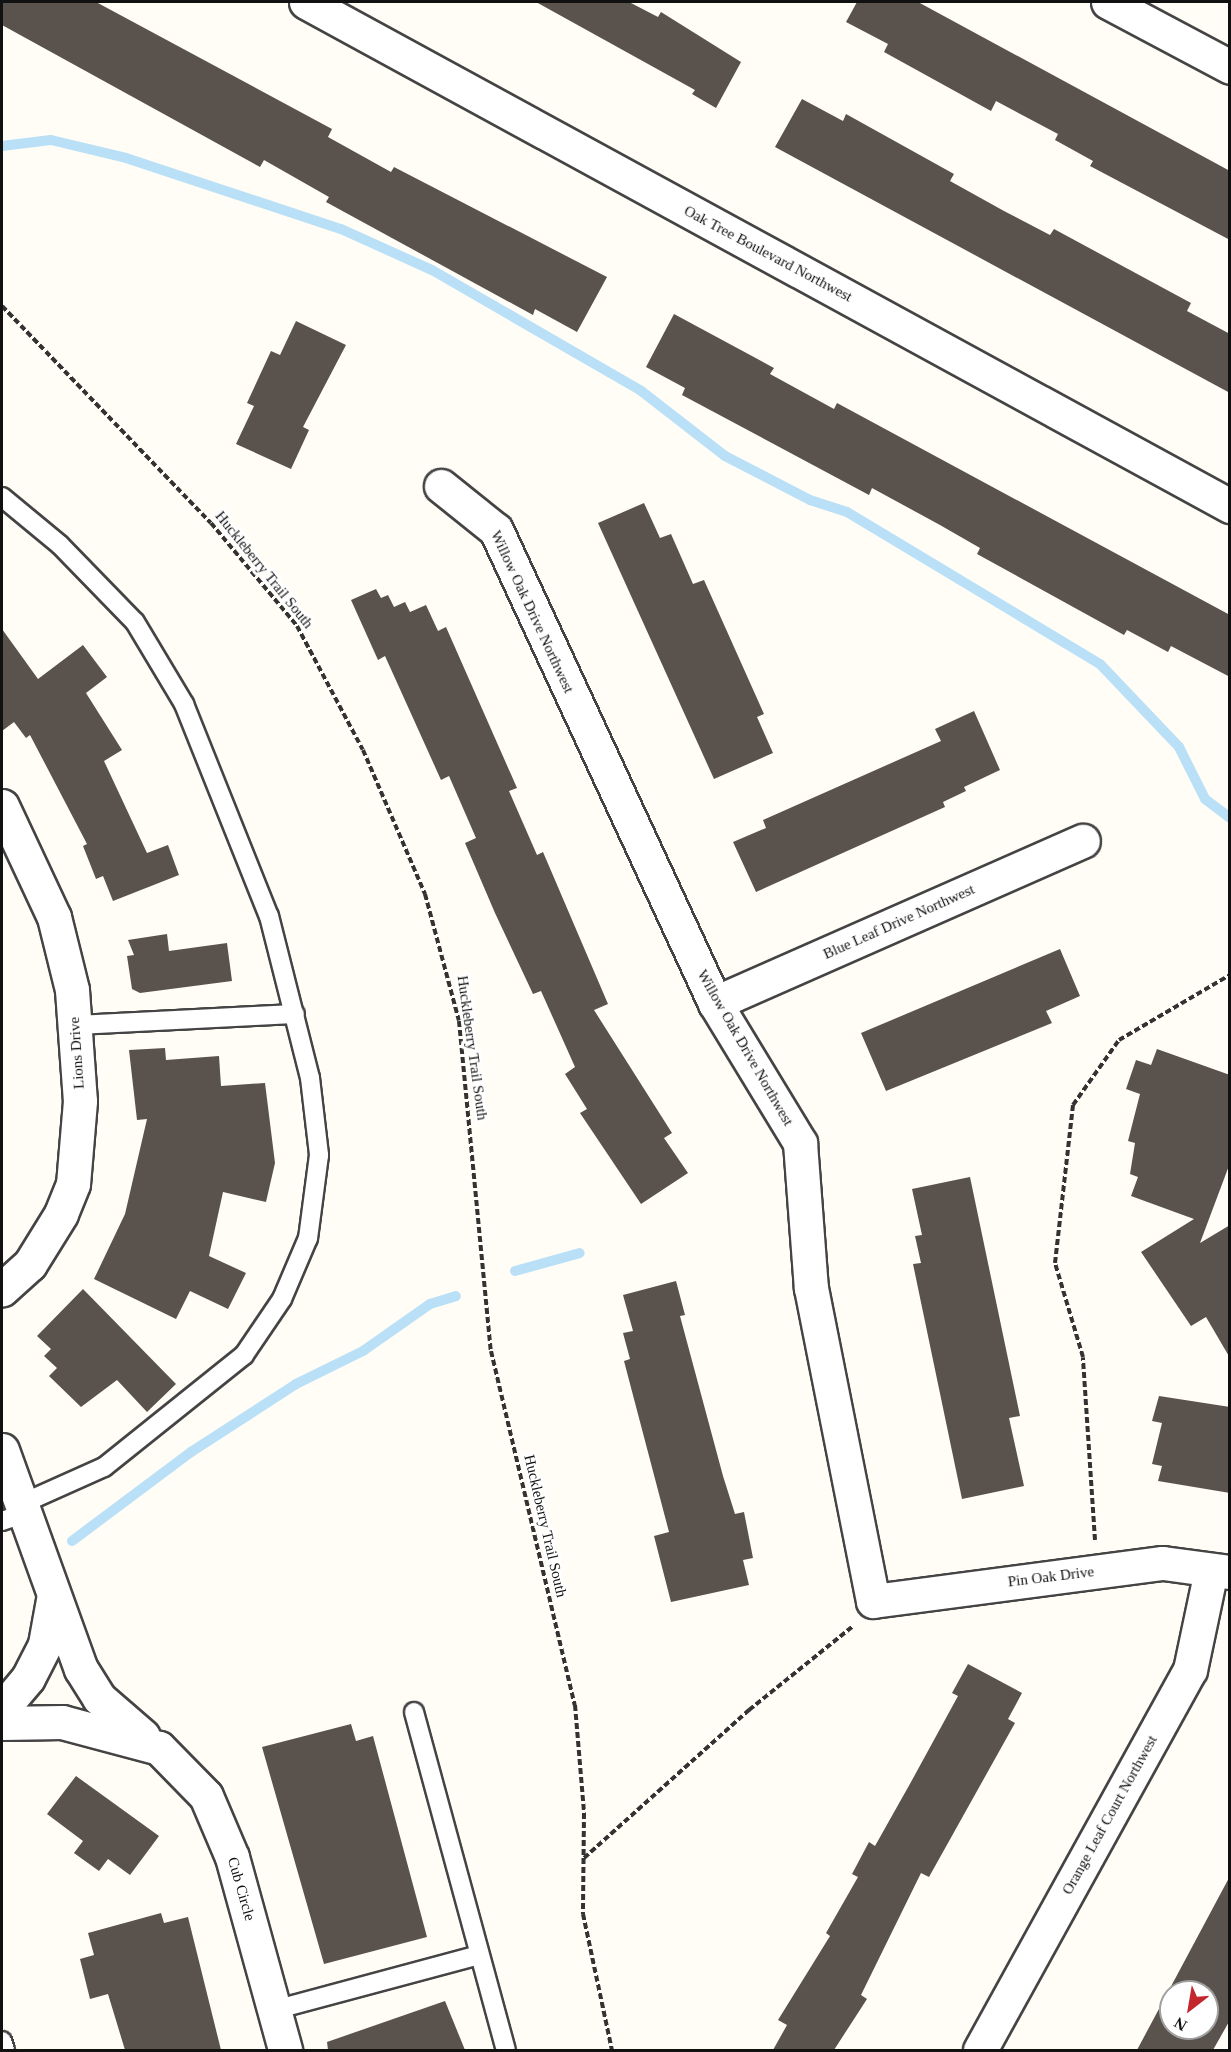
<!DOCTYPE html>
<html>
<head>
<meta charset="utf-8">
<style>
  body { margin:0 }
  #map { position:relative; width:1231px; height:2052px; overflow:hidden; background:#fffdf5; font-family:Georgia,serif }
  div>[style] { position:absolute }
  .stream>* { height:10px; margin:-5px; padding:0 5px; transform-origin:5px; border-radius:5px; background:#b9e0f7 }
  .building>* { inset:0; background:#5a524d }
  .path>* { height:4px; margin-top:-2px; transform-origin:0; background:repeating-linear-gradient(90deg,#333 0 6px,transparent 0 9px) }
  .roads { filter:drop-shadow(2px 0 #444) drop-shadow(-2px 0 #444) drop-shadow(0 2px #444) drop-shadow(0 -2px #444) }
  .lane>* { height:18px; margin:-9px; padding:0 9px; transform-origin:9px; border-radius:9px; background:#fff }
  .street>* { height:33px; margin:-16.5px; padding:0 16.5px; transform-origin:16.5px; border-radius:16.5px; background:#fff }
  span { translate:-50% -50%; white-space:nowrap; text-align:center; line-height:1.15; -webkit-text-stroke:6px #fff; paint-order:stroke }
  .street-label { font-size:15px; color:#111 }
  .frame { position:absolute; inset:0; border:3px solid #111; pointer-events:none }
  .north { position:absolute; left:1159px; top:1980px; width:60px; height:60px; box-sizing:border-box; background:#fff; border:2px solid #a0a0a0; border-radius:50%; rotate:211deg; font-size:16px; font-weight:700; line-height:24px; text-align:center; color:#111 }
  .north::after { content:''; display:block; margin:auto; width:21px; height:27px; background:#c4262e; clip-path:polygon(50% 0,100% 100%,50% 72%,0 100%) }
</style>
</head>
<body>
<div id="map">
  <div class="stream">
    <i style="left:2px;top:146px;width:49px;rotate:-7deg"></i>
    <i style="left:51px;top:140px;width:77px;rotate:13.5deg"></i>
    <i style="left:126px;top:158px;width:226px;rotate:18.3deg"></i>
    <i style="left:341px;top:229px;width:100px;rotate:24.3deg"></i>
    <i style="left:432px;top:270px;width:240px;rotate:30deg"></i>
    <i style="left:640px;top:390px;width:108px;rotate:37.8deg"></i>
    <i style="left:725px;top:456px;width:96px;rotate:27.4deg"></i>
    <i style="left:810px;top:500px;width:39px;rotate:18deg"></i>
    <i style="left:847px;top:512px;width:295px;rotate:31deg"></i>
    <i style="left:1100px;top:664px;width:115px;rotate:46.4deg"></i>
    <i style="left:1179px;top:747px;width:58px;rotate:63.4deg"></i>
    <i style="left:1205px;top:799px;width:31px;rotate:37deg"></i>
    <i style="left:515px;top:1271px;width:67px;rotate:-15.5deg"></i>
    <i style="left:72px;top:1541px;width:149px;rotate:-36.8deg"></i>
    <i style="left:191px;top:1452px;width:125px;rotate:-32.9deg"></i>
    <i style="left:296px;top:1384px;width:75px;rotate:-26.2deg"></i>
    <i style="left:363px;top:1351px;width:82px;rotate:-35deg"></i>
    <i style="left:430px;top:1304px;width:27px;rotate:-17deg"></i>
  </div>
  <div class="building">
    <i style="clip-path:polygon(2px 2px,96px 2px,332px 129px,328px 137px,391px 172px,394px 167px,607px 277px,577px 332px,535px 309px,533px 315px,326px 202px,329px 197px,264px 160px,260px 167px,2px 25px)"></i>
    <i style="clip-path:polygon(536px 2px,629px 2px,658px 17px,661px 12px,741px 62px,716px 108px,692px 94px,695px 90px)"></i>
    <i style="clip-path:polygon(857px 2px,918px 2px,1230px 171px,1230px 240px,1090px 166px,1093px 161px,1055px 140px,1058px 134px,996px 101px,991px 111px,884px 52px,888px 44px,846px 22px)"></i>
    <i style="clip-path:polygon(802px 99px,843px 121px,846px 114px,954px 174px,950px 181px,1004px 211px,1050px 235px,1054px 229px,1191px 303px,1187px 311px,1230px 334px,1230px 393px,775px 147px)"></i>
    <i style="clip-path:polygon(674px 314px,774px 368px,770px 374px,834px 409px,837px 403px,1230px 615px,1230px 677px,1171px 646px,1168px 652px,1127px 630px,1124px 635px,977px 554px,980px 548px,940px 525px,872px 488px,869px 495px,682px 395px,685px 388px,646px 367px)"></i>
    <i style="clip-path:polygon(296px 321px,346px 345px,303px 427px,309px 430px,291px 469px,236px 444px,254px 406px,247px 403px,271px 351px,280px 355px)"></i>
    <i style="clip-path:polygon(644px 503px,660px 538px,671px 534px,693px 584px,704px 580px,764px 714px,757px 717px,773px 753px,714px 779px,598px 523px)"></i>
    <i style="clip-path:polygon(376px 589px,381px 598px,388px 595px,394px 607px,405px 602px,410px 612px,426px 605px,438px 631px,446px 627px,517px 788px,509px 791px,537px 855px,543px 852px,608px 1004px,594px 1010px,672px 1133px,664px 1138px,688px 1173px,641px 1204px,580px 1113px,587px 1109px,565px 1074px,575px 1067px,541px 991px,533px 994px,495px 913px,465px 843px,476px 838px,449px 776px,441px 780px,385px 656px,378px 660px,351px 600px)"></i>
    <i style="clip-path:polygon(2px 629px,38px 679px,83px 645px,107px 677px,86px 693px,122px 750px,104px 761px,147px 853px,168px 845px,179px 875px,113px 901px,103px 876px,96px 879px,83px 846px,87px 844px,30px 735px,26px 738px,14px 722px,2px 731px)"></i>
    <i style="clip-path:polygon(974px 711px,1000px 770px,964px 787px,966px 791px,943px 802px,945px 807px,756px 892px,733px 842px,766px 828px,763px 820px,941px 741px,935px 729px)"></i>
    <i style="clip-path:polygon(167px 934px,169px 951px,227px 943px,232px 981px,140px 993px,132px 989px,127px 956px,134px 955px,128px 940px)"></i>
    <i style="clip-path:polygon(1060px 949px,1080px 996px,1046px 1011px,1052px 1023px,886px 1091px,861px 1033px)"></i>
    <i style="clip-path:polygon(165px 1048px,166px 1060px,219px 1056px,221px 1086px,265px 1083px,275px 1163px,266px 1202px,223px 1192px,209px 1256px,246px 1273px,228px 1309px,190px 1291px,176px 1319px,94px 1279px,125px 1214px,147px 1119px,137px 1120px,129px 1050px)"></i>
    <i style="clip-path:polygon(1157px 1049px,1230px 1075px,1230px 1163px,1200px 1243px,1230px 1225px,1230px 1358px,1206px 1317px,1191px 1326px,1141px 1252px,1194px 1219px,1131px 1196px,1138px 1177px,1130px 1174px,1135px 1143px,1128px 1141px,1140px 1094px,1126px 1089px,1136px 1060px,1151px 1065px)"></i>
    <i style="clip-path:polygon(970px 1177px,1020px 1416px,1009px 1418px,1024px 1486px,962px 1499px,913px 1264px,921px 1263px,915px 1236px,922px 1235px,912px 1189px)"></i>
    <i style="clip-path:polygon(676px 1281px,685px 1315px,680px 1316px,723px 1476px,735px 1514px,744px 1512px,753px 1558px,743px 1560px,749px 1585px,671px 1602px,654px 1536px,669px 1532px,624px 1361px,630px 1359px,623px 1333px,633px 1331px,623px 1295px)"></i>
    <i style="clip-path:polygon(83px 1289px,176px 1384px,147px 1412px,117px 1380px,81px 1407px,49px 1376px,57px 1368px,44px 1356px,51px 1349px,37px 1336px)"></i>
    <i style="clip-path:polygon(1159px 1396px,1230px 1407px,1230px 1493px,1158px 1481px,1162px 1466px,1152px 1464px,1162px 1423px,1152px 1421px)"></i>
    <i style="clip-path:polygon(968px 1664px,1022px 1693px,1008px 1719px,1015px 1723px,929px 1877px,921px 1873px,861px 1995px,867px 1999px,834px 2050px,773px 2050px,787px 2025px,778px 2020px,830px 1936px,826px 1933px,858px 1877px,852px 1874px,869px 1842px,875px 1846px,911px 1782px,958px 1696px,952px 1693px)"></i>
    <i style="clip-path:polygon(351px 1724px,356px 1741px,373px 1736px,427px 1937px,324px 1964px,262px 1747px)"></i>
    <i style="clip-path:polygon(76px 1776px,159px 1836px,130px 1875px,108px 1859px,99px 1871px,74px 1853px,83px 1841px,47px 1814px)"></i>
    <i style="clip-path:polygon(evenodd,1230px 1876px,1230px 2020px,1213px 2050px,1137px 2050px,1230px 1876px,1171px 1992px,1207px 1992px,1207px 2028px,1171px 2028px,1171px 1992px)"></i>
    <i style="clip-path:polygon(161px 1913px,164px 1923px,188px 1917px,221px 2050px,125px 2050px,108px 1994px,90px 1999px,80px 1959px,94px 1955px,88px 1933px)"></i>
    <i style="clip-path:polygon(445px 2001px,465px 2050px,328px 2050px,327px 2042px)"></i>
  </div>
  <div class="path">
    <i style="left:2px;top:306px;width:301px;rotate:46.1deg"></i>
    <i style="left:211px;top:523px;width:134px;rotate:50.1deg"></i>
    <i style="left:297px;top:626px;width:140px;rotate:62deg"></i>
    <i style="left:363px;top:750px;width:157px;rotate:66.7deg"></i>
    <i style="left:425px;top:894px;width:131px;rotate:75deg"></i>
    <i style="left:459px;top:1021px;width:332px;rotate:84.5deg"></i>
    <i style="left:491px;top:1351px;width:364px;rotate:76.7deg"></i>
    <i style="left:575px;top:1705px;width:108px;rotate:85.2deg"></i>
    <i style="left:584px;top:1813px;width:101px;rotate:90.6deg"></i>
    <i style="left:583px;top:1914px;width:139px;rotate:78deg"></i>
    <i style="left:1095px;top:1540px;width:183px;rotate:-93.8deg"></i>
    <i style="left:1083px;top:1357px;width:98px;rotate:-106.6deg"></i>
    <i style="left:1055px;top:1263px;width:159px;rotate:-83.5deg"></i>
    <i style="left:1073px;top:1105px;width:80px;rotate:-54.7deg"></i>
    <i style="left:1119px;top:1040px;width:129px;rotate:-30.4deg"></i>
    <i style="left:584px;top:1858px;width:222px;rotate:-41.9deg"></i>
    <i style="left:749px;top:1710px;width:134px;rotate:-38.9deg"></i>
  </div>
  <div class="roads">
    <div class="lane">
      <i style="left:2px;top:497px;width:75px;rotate:39.6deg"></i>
      <i style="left:60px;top:545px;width:107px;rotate:45.8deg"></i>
      <i style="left:135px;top:622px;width:96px;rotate:59.1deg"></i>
      <i style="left:184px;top:704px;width:228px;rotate:68.2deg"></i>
      <i style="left:269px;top:916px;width:167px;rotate:75.8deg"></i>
      <i style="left:310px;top:1078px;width:78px;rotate:83.3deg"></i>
      <i style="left:319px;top:1155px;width:84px;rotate:97.5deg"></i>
      <i style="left:308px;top:1238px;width:66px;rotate:113.1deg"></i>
      <i style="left:282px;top:1299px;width:68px;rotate:124.2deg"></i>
      <i style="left:244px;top:1355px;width:179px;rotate:141.3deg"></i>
      <i style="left:104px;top:1467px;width:93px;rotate:155.9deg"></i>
      <i style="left:76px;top:1025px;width:219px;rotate:-2.9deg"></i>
      <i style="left:2px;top:1521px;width:21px;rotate:-19deg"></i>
      <i style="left:414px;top:1712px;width:350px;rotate:74.8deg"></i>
      <i style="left:274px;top:2010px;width:212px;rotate:-15deg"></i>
      <i style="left:2px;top:2041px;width:9px;rotate:72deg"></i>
    </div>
    <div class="street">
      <i style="left:306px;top:2px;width:1053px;rotate:28.61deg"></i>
      <i style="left:1108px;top:2px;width:138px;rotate:28deg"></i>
      <i style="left:441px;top:486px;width:70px;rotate:38.7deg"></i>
      <i style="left:496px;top:530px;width:521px;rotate:65.16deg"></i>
      <i style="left:715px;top:1003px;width:164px;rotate:58.7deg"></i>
      <i style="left:800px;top:1143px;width:145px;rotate:85.7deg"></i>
      <i style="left:811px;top:1288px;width:319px;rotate:78.8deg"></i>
      <i style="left:873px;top:1601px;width:292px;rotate:-7.5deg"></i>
      <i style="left:1163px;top:1563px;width:68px;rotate:7.7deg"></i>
      <i style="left:2px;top:806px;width:123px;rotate:64.9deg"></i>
      <i style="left:54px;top:917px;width:75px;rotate:76.1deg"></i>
      <i style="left:72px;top:990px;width:111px;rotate:85.9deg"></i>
      <i style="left:80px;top:1101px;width:83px;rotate:94.8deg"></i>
      <i style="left:73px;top:1184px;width:32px;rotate:112deg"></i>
      <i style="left:61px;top:1214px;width:59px;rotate:121.8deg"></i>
      <i style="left:30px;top:1264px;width:38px;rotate:138deg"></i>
      <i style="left:715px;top:1003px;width:402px;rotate:-23.8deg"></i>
      <i style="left:2px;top:1450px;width:233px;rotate:70.2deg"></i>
      <i style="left:81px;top:1669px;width:34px;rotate:58deg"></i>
      <i style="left:99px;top:1698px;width:58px;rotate:40.8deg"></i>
      <i style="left:2px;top:1709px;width:40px;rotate:-50deg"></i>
      <i style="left:28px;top:1678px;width:38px;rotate:-63deg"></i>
      <i style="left:45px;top:1644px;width:45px;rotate:-79.7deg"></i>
      <i style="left:2px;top:1723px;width:60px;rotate:-1deg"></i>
      <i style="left:62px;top:1722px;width:100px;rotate:15deg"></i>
      <i style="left:159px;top:1748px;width:67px;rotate:45.6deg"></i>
      <i style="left:206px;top:1796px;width:66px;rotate:66.9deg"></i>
      <i style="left:232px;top:1857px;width:200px;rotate:74.6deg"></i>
      <i style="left:980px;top:2050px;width:434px;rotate:-61.1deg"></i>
      <i style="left:1190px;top:1670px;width:102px;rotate:-78.1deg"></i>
    </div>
  </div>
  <div class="street-label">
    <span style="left:768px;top:254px;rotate:28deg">Oak Tree Boulevard Northwest</span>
    <span style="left:264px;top:570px;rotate:51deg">Huckleberry Trail South</span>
    <span style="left:532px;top:612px;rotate:65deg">Willow Oak Drive Northwest</span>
    <span style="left:899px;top:922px;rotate:-24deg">Blue Leaf Drive Northwest</span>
    <span style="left:472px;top:1048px;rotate:82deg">Huckleberry Trail South</span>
    <span style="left:745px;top:1048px;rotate:60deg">Willow Oak Drive Northwest</span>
    <span style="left:77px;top:1053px;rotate:-94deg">Lions Drive</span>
    <span style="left:545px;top:1526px;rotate:77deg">Huckleberry Trail South</span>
    <span style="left:1051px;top:1577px;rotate:-7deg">Pin Oak Drive</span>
    <span style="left:1110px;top:1815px;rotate:-61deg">Orange Leaf Court Northwest</span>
    <span style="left:241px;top:1889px;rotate:74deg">Cub Circle</span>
  </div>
  <div class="frame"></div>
  <div class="north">N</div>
</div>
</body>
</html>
